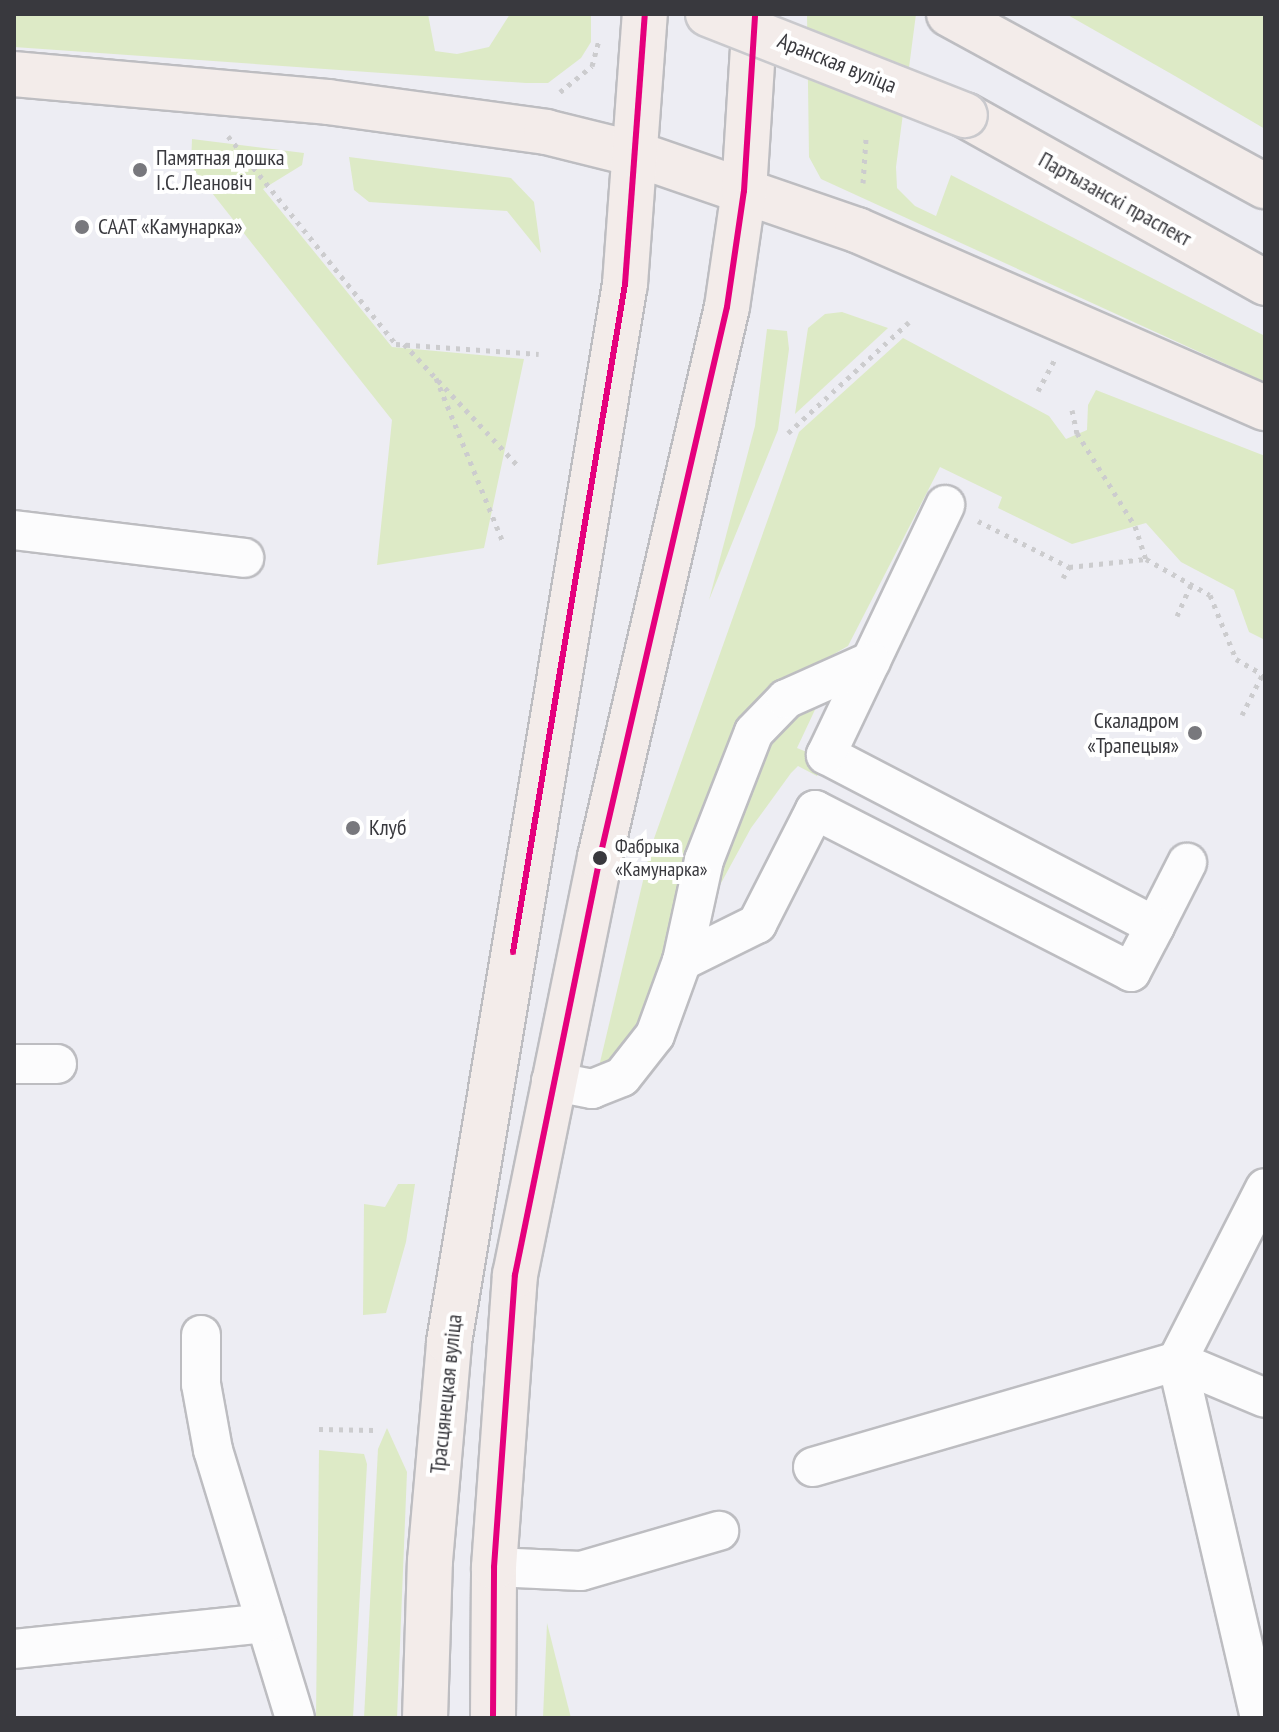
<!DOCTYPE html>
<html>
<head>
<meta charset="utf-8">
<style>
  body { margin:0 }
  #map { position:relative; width:1279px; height:1732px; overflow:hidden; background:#ededf3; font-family:"PT Sans Narrow",sans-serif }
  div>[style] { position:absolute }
  .green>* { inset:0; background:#ddeac6 }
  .path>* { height:5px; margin-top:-2.5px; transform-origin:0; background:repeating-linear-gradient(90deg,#ccccce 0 4px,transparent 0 10px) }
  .roads { filter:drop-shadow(2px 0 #bdbdc1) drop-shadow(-2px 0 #bdbdc1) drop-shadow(0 2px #bdbdc1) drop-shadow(0 -2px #bdbdc1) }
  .minor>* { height:38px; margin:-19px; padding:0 19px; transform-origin:19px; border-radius:19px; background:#fcfcfd }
  .major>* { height:44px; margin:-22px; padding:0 22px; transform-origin:22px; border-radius:22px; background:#f3ecea }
  .bridges { filter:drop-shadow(2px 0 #c9c9cd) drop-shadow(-2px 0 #c9c9cd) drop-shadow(0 2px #c9c9cd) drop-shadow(0 -2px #c9c9cd) }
  .major-bridge>* { height:44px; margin:-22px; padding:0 22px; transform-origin:22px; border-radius:22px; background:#f3ecea }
  .bus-1>* { height:6px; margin:-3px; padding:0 3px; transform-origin:3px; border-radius:3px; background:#e5007d }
  .dots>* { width:22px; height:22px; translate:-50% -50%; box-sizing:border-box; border:4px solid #fff; border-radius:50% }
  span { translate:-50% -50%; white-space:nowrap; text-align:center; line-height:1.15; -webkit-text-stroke:8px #fff; paint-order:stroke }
  .bus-label { font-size:20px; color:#39393e }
  .left { translate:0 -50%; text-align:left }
  .street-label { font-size:22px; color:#39393e }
  .poi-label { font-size:22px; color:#39393e }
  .right { translate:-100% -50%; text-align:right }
  .frame { position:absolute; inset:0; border:16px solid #39393e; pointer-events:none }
</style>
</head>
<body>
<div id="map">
  <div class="green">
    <i style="clip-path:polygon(14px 14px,428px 14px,435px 51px,457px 54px,489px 47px,510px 14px,591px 14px,591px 42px,581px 58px,548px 83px,526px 83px,14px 47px)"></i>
    <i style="clip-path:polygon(807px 14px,916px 14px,896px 167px,897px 188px,915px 206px,936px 216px,951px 175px,1265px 336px,1265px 382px,821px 179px,809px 157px)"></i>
    <i style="clip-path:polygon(1066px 14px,1265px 14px,1265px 129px,1175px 76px)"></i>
    <i style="clip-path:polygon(192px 139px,304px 153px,302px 165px,263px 189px,392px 347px,524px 359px,484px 548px,377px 565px,392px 420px,197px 174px,191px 165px)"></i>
    <i style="clip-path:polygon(349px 157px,511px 178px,534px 202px,541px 253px,507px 211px,369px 202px,354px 190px)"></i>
    <i style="clip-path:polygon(842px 312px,888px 328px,795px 414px,808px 328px,825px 314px)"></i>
    <i style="clip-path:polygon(767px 329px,787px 331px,789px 349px,778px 430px,709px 600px,755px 426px)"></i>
    <i style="clip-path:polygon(903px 338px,1049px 416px,1066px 439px,1087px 430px,1088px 405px,1096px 390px,1265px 456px,1265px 640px,1249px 632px,1234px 590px,1181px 562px,1146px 523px,1072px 544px,998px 508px,1002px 497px,940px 467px,848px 646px,776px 687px,646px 1031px,597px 1075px,651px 847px,799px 432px)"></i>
    <i style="clip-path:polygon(821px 697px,797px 748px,814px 755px,823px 767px,817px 776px,798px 766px,791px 773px,751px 828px,708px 907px,709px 865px,778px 722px)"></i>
    <i style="clip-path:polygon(398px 1184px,415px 1184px,406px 1242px,386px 1313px,363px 1315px,364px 1204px,385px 1207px)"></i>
    <i style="clip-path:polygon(387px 1428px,407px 1472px,397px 1718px,364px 1718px,378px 1449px)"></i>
    <i style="clip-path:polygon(319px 1450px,364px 1454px,367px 1464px,353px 1718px,316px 1718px)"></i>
    <i style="clip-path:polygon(547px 1623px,571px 1718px,543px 1718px)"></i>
  </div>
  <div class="path">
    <i style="left:560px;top:92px;width:41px;rotate:-39.1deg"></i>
    <i style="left:592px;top:66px;width:28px;rotate:-75deg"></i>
    <i style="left:228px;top:136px;width:267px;rotate:51.1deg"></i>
    <i style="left:396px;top:344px;width:143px;rotate:4deg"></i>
    <i style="left:863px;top:183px;width:44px;rotate:-86.1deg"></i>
    <i style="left:404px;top:344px;width:167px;rotate:46.9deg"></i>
    <i style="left:436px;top:378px;width:177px;rotate:67.8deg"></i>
    <i style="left:1038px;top:391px;width:36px;rotate:-62deg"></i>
    <i style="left:1072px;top:410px;width:24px;rotate:78deg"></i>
    <i style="left:1077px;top:433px;width:110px;rotate:58.1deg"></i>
    <i style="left:1135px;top:526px;width:35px;rotate:72deg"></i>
    <i style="left:1146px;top:559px;width:73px;rotate:29.4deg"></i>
    <i style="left:1210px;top:595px;width:69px;rotate:67.9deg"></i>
    <i style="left:1236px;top:659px;width:34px;rotate:30deg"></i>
    <i style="left:788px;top:433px;width:164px;rotate:-42.5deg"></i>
    <i style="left:978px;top:521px;width:102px;rotate:26.8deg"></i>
    <i style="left:1069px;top:567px;width:77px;rotate:-5.9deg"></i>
    <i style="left:1063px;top:578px;width:13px;rotate:-61deg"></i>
    <i style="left:1177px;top:616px;width:35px;rotate:-66deg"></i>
    <i style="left:1242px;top:715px;width:45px;rotate:-63.4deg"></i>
    <i style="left:319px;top:1429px;width:56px;rotate:1deg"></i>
  </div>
  <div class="roads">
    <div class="minor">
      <i style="left:14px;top:530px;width:232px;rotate:6.9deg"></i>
      <i style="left:1155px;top:926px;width:71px;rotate:-63.1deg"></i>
      <i style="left:682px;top:961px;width:84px;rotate:-26.3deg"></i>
      <i style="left:757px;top:924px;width:128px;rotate:-63deg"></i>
      <i style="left:815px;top:810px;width:355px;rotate:27.1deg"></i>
      <i style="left:1131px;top:972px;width:52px;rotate:-62.4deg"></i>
      <i style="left:1155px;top:926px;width:371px;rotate:-152.5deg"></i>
      <i style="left:826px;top:755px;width:277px;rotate:-64.5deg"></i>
      <i style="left:14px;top:1064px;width:43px"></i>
      <i style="left:551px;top:1081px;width:42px;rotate:11deg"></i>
      <i style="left:592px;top:1089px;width:32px;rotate:-22deg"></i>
      <i style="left:622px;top:1077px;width:53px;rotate:-51.8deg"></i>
      <i style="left:655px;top:1035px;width:79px;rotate:-70deg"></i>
      <i style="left:682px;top:961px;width:103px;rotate:-77.7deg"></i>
      <i style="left:704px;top:860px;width:137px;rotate:-68.7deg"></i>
      <i style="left:754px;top:732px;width:46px;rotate:-45.9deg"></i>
      <i style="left:786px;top:699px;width:93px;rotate:-24.1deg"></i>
      <i style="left:201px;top:1335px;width:49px;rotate:90deg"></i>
      <i style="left:201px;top:1384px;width:67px;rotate:79.7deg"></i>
      <i style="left:213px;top:1450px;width:280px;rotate:73deg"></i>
      <i style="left:813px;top:1467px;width:379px;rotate:-16.2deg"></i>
      <i style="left:1177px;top:1361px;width:95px;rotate:22.8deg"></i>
      <i style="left:494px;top:1567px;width:87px;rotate:2.6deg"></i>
      <i style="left:581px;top:1571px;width:144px;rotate:-16.2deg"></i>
      <i style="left:14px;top:1649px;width:253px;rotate:-5.9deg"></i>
      <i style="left:1260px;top:1718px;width:367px;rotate:-103.1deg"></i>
      <i style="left:1177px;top:1361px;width:194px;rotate:-63deg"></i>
    </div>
    <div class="major">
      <i style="left:949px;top:14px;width:360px;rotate:28.6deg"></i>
      <i style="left:14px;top:74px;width:315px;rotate:5.1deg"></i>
      <i style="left:328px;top:102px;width:220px;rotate:7.8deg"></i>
      <i style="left:546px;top:132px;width:96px;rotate:13.9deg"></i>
      <i style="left:639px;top:155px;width:231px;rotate:19deg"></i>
      <i style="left:857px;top:230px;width:445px;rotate:23.6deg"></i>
      <i style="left:965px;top:115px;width:344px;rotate:29.2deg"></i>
      <i style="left:425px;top:1718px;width:157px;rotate:-88.2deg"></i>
      <i style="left:430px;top:1561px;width:220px;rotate:-85deg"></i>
      <i style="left:449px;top:1342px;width:1073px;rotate:-80.56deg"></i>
      <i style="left:625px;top:284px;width:271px;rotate:-85.8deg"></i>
      <i style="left:493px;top:1718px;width:151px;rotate:-89.6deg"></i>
      <i style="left:494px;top:1567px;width:293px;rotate:-85.9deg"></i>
      <i style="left:515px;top:1275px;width:427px;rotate:-78.5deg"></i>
      <i style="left:600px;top:857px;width:564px;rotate:-77deg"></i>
      <i style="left:727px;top:307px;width:117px;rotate:-81.7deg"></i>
      <i style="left:744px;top:191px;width:177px;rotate:-86.4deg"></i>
    </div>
  </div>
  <div class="bridges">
    <div class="major-bridge">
      <i style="left:708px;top:14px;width:276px;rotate:21.5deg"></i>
    </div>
  </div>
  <div class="bus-1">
    <i style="left:513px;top:952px;width:677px;rotate:-80.48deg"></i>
    <i style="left:625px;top:284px;width:271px;rotate:-85.8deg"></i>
    <i style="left:493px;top:1718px;width:151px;rotate:-89.6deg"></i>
    <i style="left:494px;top:1567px;width:293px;rotate:-85.9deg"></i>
    <i style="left:515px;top:1275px;width:427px;rotate:-78.5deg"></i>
    <i style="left:600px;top:857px;width:564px;rotate:-77deg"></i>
    <i style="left:727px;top:307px;width:117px;rotate:-81.7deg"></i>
    <i style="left:744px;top:191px;width:177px;rotate:-86.4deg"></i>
  </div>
  <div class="dots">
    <i style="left:140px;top:170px;background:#78787d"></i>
    <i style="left:82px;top:227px;background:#78787d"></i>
    <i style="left:1195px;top:733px;background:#78787d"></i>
    <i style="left:353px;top:828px;background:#78787d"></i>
    <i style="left:600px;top:858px;background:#39393e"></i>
  </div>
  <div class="bus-label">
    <span class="left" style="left:615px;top:858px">Фабрыка<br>«Камунарка»</span>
  </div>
  <div class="street-label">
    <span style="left:837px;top:63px;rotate:22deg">Аранская вуліца</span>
    <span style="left:1115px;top:199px;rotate:29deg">Партызанскі праспект</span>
    <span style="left:446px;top:1394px;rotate:-84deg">Трасцянецкая вуліца</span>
  </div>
  <div class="poi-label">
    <span class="left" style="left:156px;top:170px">Памятная дошка<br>І.С. Леановіч</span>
    <span class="left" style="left:98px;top:227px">СААТ «Камунарка»</span>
    <span class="right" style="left:1179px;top:733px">Скаладром<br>«Трапецыя»</span>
    <span class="left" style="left:369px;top:828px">Клуб</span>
  </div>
  <div class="frame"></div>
</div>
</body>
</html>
